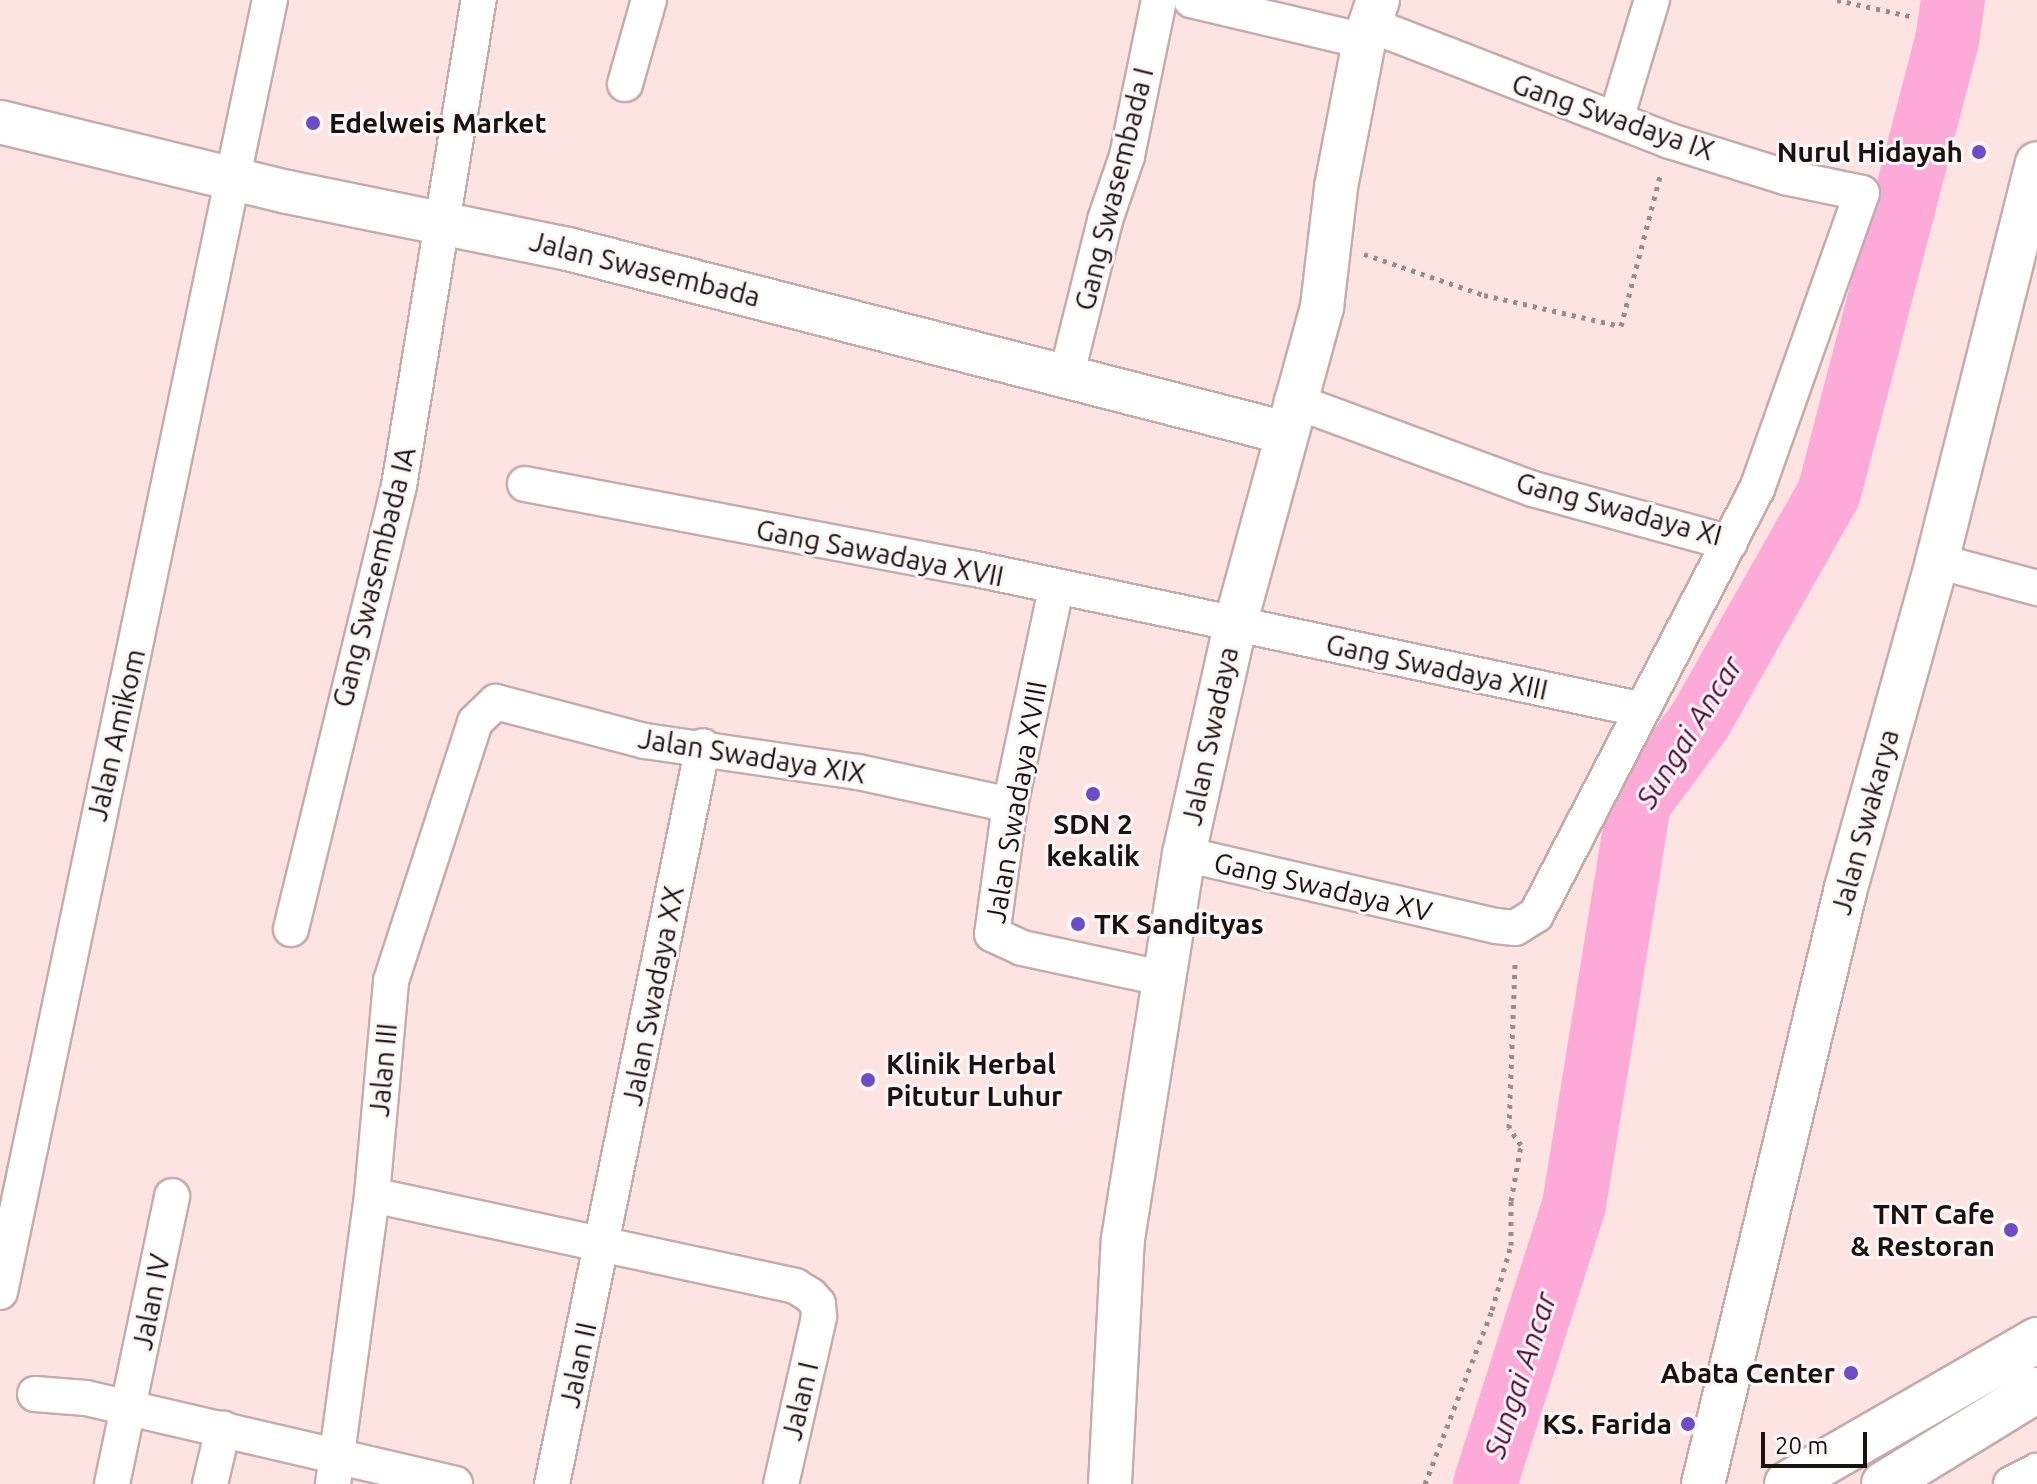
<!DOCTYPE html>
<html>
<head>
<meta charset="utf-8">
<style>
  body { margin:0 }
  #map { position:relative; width:2037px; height:1484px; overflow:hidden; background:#fde4e2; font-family:Ubuntu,sans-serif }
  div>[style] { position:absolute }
  .river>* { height:64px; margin:-32px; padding:0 32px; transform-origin:32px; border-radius:32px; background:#feaad9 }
  .path>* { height:5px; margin-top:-2.5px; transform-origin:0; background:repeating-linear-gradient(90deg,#9d8b89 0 4px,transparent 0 10px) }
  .roads { filter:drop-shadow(2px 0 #c5acab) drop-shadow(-2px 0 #c5acab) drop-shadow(0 2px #c5acab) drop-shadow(0 -2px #c5acab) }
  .minor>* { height:34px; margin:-17px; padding:0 17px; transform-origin:17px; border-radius:17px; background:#fff }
  .tertiary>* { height:42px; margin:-21px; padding:0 21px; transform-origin:21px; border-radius:21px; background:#fff }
  .primary>* { height:44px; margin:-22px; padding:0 22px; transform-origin:22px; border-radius:22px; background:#fff }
  .dots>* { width:22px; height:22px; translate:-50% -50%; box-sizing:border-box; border:4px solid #fcf6f6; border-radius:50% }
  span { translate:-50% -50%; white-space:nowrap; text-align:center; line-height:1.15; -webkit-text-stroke:6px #fcf6f6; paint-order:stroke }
  .street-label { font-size:28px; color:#1a1211 }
  .poi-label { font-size:28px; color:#1a1211; font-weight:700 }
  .left { translate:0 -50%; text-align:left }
  .right { translate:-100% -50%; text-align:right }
  .water-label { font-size:30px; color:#540b3c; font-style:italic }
  .scale { position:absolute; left:1761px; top:1432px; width:106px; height:36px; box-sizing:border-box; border:4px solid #1a1211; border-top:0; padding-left:10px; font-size:24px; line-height:28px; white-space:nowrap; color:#1a1211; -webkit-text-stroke:6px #fcf6f6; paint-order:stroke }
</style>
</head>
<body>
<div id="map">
  <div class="river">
    <i style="left:1485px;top:1484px;width:293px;rotate:-72.3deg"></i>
    <i style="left:1574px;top:1205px;width:407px;rotate:-80.8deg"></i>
    <i style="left:1639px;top:803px;width:102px;rotate:-53.4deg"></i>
    <i style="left:1700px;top:721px;width:262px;rotate:-60.5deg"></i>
    <i style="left:1829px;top:493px;width:467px;rotate:-75.4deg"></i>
    <i style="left:1947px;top:41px;width:41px;rotate:-81.7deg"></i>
  </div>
  <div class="path">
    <i style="left:1837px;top:0;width:75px;rotate:12.4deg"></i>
    <i style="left:1364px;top:254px;width:127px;rotate:18.9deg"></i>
    <i style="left:1484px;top:295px;width:140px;rotate:12.8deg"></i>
    <i style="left:1621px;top:326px;width:159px;rotate:-75.4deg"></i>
    <i style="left:1425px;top:1484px;width:186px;rotate:-68.9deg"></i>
    <i style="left:1492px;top:1310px;width:68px;rotate:-73.7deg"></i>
    <i style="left:1511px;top:1245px;width:44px;rotate:-90deg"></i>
    <i style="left:1511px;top:1201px;width:57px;rotate:-79.9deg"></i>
    <i style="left:1521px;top:1145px;width:21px;rotate:-125deg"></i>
    <i style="left:1509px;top:1128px;width:167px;rotate:-87.9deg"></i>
  </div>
  <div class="roads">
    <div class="minor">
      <i style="left:1191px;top:0;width:178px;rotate:13.3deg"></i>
      <i style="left:625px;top:84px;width:87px;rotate:-74.1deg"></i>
      <i style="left:1616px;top:119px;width:124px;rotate:-73.2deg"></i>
      <i style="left:1066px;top:377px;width:162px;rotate:-76deg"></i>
      <i style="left:1105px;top:220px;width:68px;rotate:-71deg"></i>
      <i style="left:1127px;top:156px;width:159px;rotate:-78.4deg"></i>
      <i style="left:1292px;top:400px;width:257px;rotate:20.3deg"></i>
      <i style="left:1533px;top:489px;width:204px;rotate:15.3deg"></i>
      <i style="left:525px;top:484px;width:454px;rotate:10.7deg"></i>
      <i style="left:971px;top:568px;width:683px;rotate:11.92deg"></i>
      <i style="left:1937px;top:561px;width:104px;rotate:15.1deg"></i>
      <i style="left:1056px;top:589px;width:221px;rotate:102deg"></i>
      <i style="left:1010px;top:805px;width:130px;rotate:97.9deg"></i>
      <i style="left:992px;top:934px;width:33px;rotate:25deg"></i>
      <i style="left:1022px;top:948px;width:143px;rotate:12.1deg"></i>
      <i style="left:1184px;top:854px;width:320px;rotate:13deg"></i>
      <i style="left:1496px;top:926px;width:19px;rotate:6deg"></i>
      <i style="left:1515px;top:928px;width:25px;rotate:-32deg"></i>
      <i style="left:1536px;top:915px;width:480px;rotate:-62.6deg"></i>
      <i style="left:1757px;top:489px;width:314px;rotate:-70.5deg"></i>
      <i style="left:1862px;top:193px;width:79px;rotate:-168.3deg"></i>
      <i style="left:1785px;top:177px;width:121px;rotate:-162.6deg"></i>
      <i style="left:1670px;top:141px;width:323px;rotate:-158.8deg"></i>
      <i style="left:291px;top:929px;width:456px;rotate:-76.3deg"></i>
      <i style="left:399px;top:486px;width:493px;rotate:-80.7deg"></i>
      <i style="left:372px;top:1195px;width:433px;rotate:12.1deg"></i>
      <i style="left:795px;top:1286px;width:17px;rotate:31deg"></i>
      <i style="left:810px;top:1295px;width:12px;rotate:48deg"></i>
      <i style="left:818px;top:1304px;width:13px;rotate:86deg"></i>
      <i style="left:819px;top:1317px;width:171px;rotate:102.8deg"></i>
      <i style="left:0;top:1292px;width:1320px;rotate:-78.2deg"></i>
      <i style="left:35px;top:1394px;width:51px;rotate:4.5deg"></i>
      <i style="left:86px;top:1398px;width:379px;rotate:13.1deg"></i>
      <i style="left:112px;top:1484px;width:294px;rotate:-78.2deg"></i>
      <i style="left:210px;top:1484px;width:57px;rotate:-76.7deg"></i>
      <i style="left:333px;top:1484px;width:292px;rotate:-82.3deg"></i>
      <i style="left:372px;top:1195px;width:215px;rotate:-84.9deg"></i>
      <i style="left:391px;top:981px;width:272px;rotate:-72deg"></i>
      <i style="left:475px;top:722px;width:29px;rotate:-44deg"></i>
      <i style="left:496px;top:702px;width:154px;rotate:14.7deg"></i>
      <i style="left:645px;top:741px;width:215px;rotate:8.3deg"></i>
      <i style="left:858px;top:772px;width:156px;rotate:12.2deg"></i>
      <i style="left:552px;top:1484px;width:753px;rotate:-78.44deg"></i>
      <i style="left:2011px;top:1484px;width:29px;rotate:-27deg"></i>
    </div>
    <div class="tertiary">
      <i style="left:0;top:122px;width:296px;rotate:13.7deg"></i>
      <i style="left:288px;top:192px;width:286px;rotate:11.5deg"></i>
      <i style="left:568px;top:249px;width:741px;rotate:14.37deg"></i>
      <i style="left:1110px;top:1484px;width:245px;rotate:-87deg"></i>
      <i style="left:1123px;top:1239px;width:390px;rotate:-81deg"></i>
      <i style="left:1184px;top:854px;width:235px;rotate:-77.4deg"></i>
      <i style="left:1235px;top:625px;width:330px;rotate:-74.7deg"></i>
      <i style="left:1322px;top:307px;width:121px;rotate:-83.3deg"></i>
      <i style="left:1336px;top:187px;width:149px;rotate:-79.1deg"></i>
      <i style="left:1364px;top:41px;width:43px;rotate:-71.1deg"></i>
      <i style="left:1703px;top:1484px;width:613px;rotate:-76.51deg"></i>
      <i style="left:1846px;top:888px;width:339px;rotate:-74.4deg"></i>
      <i style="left:1937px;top:561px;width:410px;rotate:-75.9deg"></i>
    </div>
    <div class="primary">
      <i style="left:1787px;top:1484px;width:289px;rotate:-29.9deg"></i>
      <i style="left:1884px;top:1484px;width:180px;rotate:-31.6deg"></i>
    </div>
  </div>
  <div class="dots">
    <i style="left:313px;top:123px;background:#6d4dc7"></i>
    <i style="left:1979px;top:152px;background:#6d4dc7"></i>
    <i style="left:1093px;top:794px;background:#6d4dc7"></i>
    <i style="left:1078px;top:924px;background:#6d4dc7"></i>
    <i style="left:868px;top:1080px;background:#6d4dc7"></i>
    <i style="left:2011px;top:1230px;background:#6d4dc7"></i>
    <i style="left:1851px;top:1373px;background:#6d4dc7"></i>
    <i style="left:1688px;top:1424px;background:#6d4dc7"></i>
  </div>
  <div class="street-label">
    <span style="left:1613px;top:117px;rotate:19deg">Gang Swadaya IX</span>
    <span style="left:1114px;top:189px;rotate:-76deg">Gang Swasembada I</span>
    <span style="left:645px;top:269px;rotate:14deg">Jalan Swasembada</span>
    <span style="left:1619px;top:509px;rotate:15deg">Gang Swadaya XI</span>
    <span style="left:880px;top:553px;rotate:11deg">Gang Sawadaya XVII</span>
    <span style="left:374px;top:577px;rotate:-76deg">Gang Swasembada IA</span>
    <span style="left:1437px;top:667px;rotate:12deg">Gang Swadaya XIII</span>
    <span style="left:116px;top:735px;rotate:-77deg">Jalan Amikom</span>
    <span style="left:1210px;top:736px;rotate:-78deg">Jalan Swadaya</span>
    <span style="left:752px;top:756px;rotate:9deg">Jalan Swadaya XIX</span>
    <span style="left:1016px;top:802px;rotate:-80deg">Jalan Swadaya XVIII</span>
    <span style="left:1865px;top:822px;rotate:-75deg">Jalan Swakarya</span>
    <span style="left:1323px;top:887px;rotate:13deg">Gang Swadaya XV</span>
    <span style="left:653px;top:996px;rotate:-79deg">Jalan Swadaya XX</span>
    <span style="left:383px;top:1070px;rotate:-85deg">Jalan III</span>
    <span style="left:151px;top:1302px;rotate:-79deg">Jalan IV</span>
    <span style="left:578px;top:1365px;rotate:-78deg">Jalan II</span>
    <span style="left:800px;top:1401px;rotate:-77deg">Jalan I</span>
  </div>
  <div class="poi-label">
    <span class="left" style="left:329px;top:123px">Edelweis Market</span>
    <span class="right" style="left:1963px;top:152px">Nurul Hidayah</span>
    <span style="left:1093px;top:840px">SDN 2<br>kekalik</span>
    <span class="left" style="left:1094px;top:924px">TK Sandityas</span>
    <span class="left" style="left:886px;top:1080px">Klinik Herbal<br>Pitutur Luhur</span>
    <span class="right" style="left:1995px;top:1230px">TNT Cafe<br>&amp; Restoran</span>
    <span class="right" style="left:1835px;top:1373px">Abata Center</span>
    <span class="right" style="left:1672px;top:1424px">KS. Farida</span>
  </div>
  <div class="water-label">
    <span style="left:1689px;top:732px;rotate:-58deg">Sungai Ancar</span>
    <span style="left:1520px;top:1375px;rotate:-72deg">Sungai Ancar</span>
  </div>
  <div class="scale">20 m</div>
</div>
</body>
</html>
